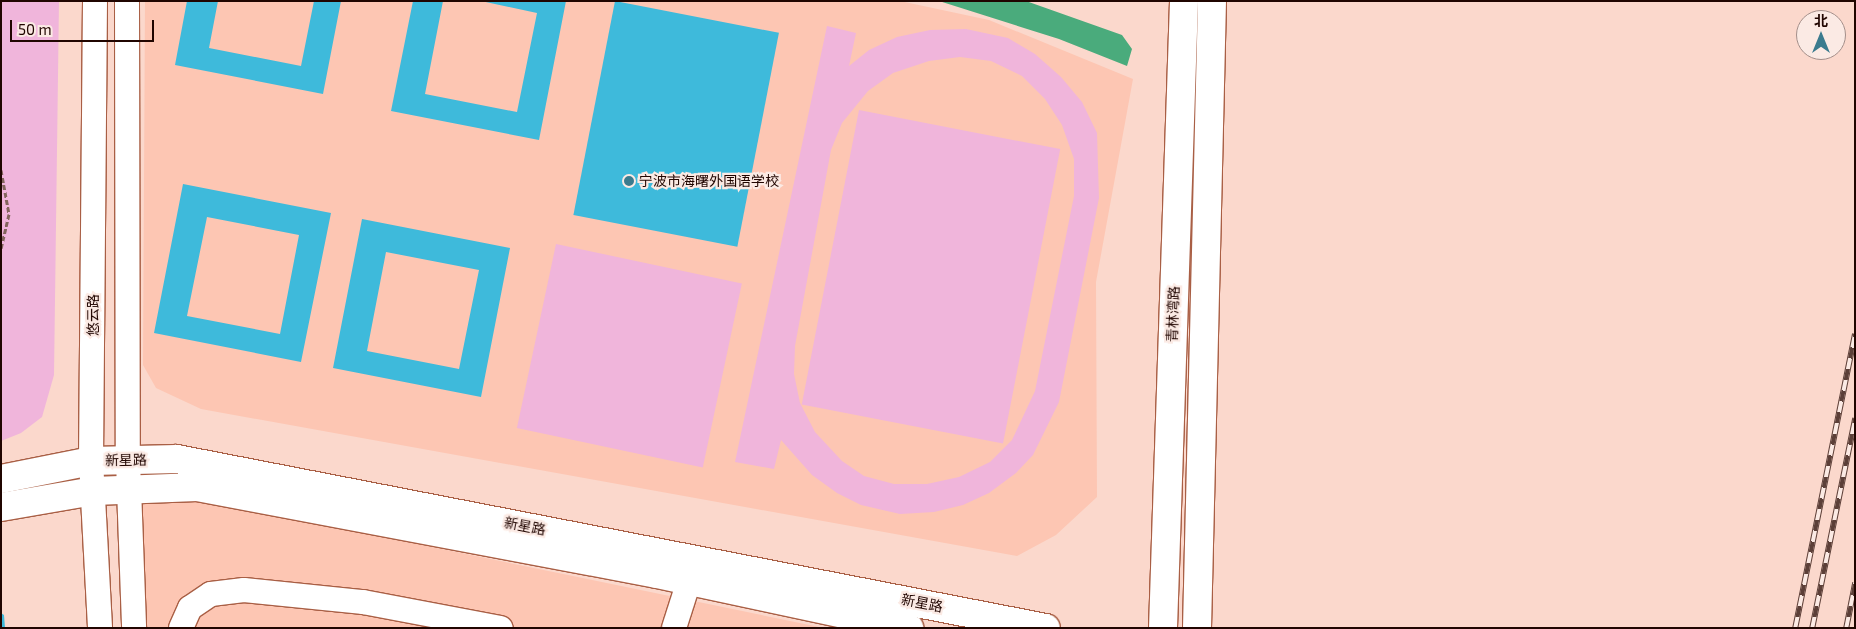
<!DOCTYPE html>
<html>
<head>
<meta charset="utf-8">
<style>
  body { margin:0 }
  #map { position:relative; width:1856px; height:629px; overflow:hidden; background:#fbd8cc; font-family:"Exo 2","Noto Sans SC",sans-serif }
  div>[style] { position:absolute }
  .built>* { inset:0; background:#fdc6b3 }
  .green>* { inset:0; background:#f0b5db; transform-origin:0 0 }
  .water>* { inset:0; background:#4aab7c }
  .building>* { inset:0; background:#3ebadb; transform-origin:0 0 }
  .path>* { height:3px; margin-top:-1.5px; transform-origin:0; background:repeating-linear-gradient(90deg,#83645c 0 5px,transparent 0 7.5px) }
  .roads { filter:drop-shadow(1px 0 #a95f45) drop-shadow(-1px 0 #a95f45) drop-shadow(0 1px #a95f45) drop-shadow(0 -1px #a95f45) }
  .minor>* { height:24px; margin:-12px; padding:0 12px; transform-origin:12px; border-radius:12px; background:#fff }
  .major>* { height:28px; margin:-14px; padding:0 14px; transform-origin:14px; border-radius:14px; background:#fff }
  .rail>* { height:5.5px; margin-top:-2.75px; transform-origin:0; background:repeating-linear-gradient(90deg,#fbeae4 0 11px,#5c3f38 0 22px); box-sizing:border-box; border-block:1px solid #5c3f38 }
  .dots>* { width:14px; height:14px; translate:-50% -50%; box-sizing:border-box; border:2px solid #fbeae4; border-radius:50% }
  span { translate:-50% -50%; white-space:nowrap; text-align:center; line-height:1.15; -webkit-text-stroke:4.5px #fbeae4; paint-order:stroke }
  .poi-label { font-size:14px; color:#200500 }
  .left { translate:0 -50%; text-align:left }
  .street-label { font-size:14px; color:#200500 }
  .frame { position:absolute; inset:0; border:2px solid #200500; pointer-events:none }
  .north { position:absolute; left:1796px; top:10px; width:50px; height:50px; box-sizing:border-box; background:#fbeae4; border:1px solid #a38e89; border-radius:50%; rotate:0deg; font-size:14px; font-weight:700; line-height:20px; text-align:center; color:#200500 }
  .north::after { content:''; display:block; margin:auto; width:18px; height:22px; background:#3b7b8e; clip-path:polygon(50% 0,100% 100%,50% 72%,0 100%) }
  .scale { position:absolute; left:10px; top:20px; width:144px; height:22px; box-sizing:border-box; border:2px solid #200500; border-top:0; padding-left:6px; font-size:15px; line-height:18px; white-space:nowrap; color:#200500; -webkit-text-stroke:4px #fbeae4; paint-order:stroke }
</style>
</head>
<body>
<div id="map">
  <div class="built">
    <i style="clip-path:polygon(145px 1px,900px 1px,989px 20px,1133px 79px,1096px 282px,1097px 497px,1056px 535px,1017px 556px,201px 409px,156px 388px,143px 365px)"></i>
    <i style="clip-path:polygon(198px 499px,568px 575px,824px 628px,142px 628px,139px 503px)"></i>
  </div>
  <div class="green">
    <i style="clip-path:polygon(1px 1px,59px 1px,54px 375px,42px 417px,21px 433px,1px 441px)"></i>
    <i style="clip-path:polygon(evenodd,827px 26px,856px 33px,849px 66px,869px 50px,897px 37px,930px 30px,966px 29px,1008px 38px,1035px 54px,1061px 77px,1082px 102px,1097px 133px,1099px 198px,1059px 402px,1033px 455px,1016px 473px,989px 493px,963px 505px,934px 512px,900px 514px,861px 505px,837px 493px,812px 475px,781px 440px,774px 469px,735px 462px,827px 26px,960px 57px,991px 61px,1022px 76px,1045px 99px,1062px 125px,1074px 159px,1074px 196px,1035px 391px,1012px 440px,990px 462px,959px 477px,927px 484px,894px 484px,864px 476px,842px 461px,815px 432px,800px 403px,794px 374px,795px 346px,831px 150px,842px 123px,868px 91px,893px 73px,929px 61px,960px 57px)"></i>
    <i style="left:859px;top:110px;width:205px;height:300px;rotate:11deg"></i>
    <i style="left:556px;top:244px;width:190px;height:188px;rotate:12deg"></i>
  </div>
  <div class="water">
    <i style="clip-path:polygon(939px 1px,1026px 1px,1122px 35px,1132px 49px,1127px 66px,1059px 39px)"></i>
  </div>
  <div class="building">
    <i style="clip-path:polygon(187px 1px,218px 1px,209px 48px,301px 66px,314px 1px,341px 1px,323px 94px,175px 65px)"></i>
    <i style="clip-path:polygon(413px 1px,443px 1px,425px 94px,517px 112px,537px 13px,481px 1px,566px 1px,539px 140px,391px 111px)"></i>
    <i style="left:615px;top:1px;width:167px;height:218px;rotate:11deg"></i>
    <i style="clip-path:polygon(evenodd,183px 184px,331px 213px,301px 362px,154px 333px,183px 184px,207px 217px,299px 235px,280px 334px,187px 316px,207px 217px)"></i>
    <i style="clip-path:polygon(evenodd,362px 219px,510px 248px,481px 397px,333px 368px,362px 219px,386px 252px,479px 270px,459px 369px,367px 351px,386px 252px)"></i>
    <i style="clip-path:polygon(1px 613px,4px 615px,5px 628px,1px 628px)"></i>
  </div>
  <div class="path">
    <i style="left:1px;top:170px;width:45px;rotate:79.7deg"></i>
    <i style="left:9px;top:214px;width:35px;rotate:103deg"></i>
  </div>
  <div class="roads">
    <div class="minor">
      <i style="left:95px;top:1px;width:460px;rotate:90.5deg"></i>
      <i style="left:91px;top:461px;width:167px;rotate:86.9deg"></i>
      <i style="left:127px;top:1px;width:460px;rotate:89.9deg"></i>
      <i style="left:128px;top:461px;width:167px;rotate:87.9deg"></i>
      <i style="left:181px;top:628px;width:22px;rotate:-66deg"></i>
      <i style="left:190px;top:608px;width:25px;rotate:-34deg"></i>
      <i style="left:211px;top:594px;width:33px;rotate:-7deg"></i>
      <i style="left:244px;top:590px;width:120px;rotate:5.8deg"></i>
      <i style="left:363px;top:602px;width:140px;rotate:10.7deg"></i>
      <i style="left:674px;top:628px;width:49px;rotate:-72.3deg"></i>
    </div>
    <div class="major">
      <i style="left:1px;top:479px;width:92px;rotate:-11.3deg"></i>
      <i style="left:91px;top:461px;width:86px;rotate:-1.3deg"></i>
      <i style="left:177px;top:459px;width:885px;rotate:11.01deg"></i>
      <i style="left:1px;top:507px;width:94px;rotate:-9.8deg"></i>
      <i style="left:94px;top:491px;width:103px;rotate:-2.2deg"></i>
      <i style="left:197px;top:487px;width:468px;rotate:10.7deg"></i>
      <i style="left:657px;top:574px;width:258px;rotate:12.1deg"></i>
      <i style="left:1163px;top:628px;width:627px;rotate:-88.08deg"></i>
      <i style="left:1197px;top:628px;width:627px;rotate:-88.63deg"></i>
    </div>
  </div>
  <div class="rail">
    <i style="left:1795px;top:628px;width:300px;rotate:-78.5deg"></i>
    <i style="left:1812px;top:628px;width:214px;rotate:-78.4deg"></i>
    <i style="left:1846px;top:628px;width:46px;rotate:-78.7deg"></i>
  </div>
  <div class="dots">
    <i style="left:629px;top:181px;background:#3b7b8e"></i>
  </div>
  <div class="poi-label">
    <span class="left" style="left:639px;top:181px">宁波市海曙外国语学校</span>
  </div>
  <div class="street-label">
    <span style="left:1173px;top:314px;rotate:-88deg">青林湾路</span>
    <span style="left:93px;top:315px;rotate:-90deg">悠云路</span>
    <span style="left:126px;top:460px;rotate:-1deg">新星路</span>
    <span style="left:525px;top:526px;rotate:11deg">新星路</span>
    <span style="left:922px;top:603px;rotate:11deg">新星路</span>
  </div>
  <div class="frame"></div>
  <div class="north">北</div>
  <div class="scale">50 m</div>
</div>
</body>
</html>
